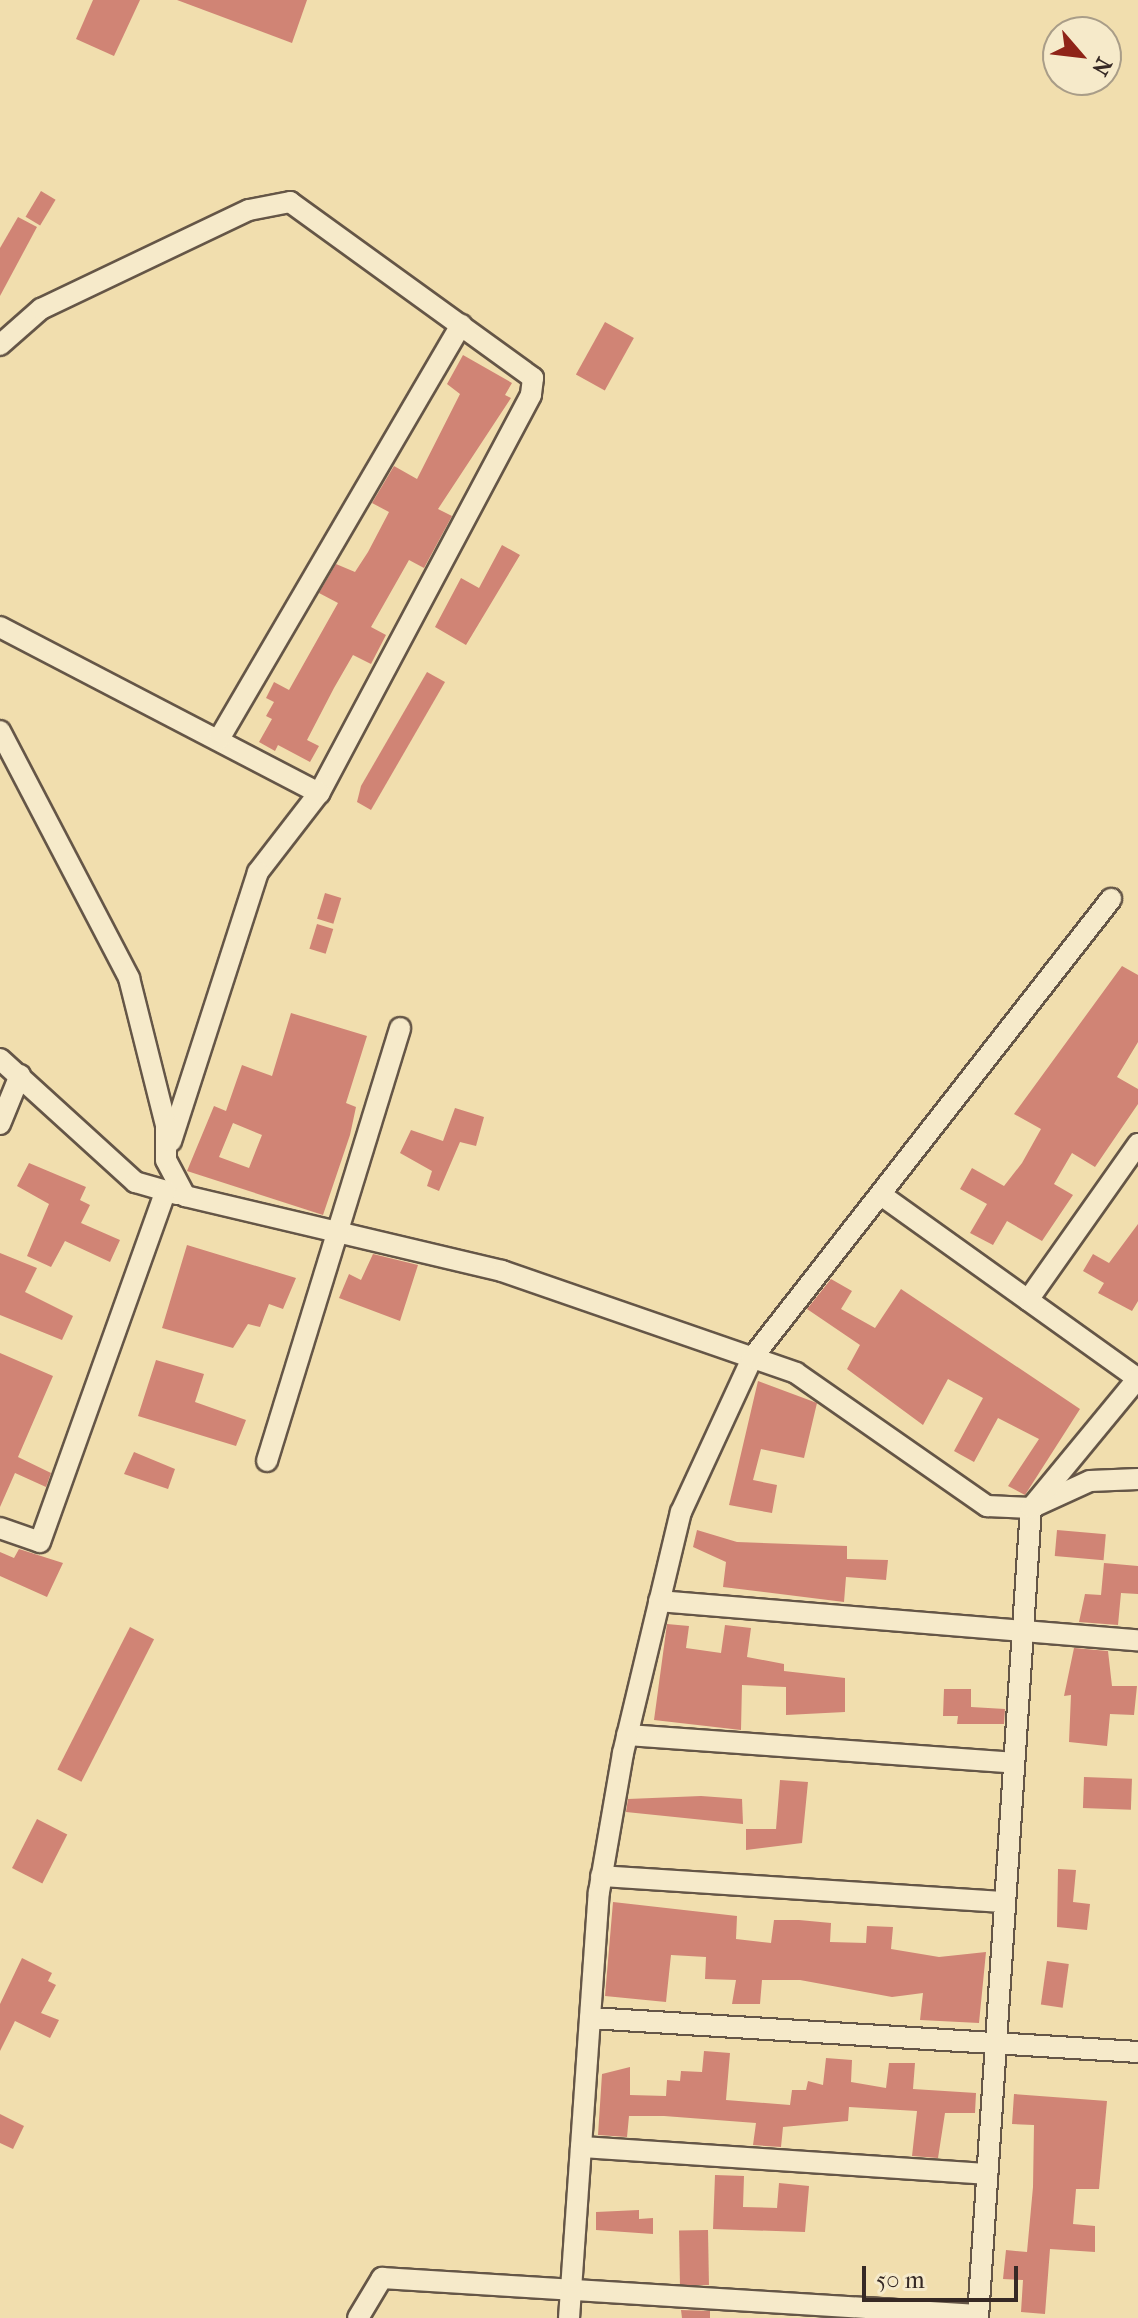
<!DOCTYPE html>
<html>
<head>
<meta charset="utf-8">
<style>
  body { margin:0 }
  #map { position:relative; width:1138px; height:2318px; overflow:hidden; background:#f1deae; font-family:"IM FELL French Canon",serif }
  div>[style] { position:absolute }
  .building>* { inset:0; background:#d08475; transform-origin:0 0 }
  .roads { filter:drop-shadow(2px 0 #655647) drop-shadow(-2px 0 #655647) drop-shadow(0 2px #655647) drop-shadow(0 -2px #655647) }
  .minor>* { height:20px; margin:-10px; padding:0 10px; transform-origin:10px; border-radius:10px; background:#f6eaca }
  span { translate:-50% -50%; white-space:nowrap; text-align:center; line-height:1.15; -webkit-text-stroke:6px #f6eaca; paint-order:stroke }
  .north { position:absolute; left:1042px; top:16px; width:80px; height:80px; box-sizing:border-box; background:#f6eaca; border:2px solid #a99d88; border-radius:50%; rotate:118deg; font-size:22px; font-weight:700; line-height:32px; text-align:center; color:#362925 }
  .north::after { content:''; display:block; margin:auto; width:28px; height:36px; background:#8f2418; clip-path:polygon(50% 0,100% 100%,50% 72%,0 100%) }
  .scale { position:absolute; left:862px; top:2266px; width:156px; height:36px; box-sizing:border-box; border:4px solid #362925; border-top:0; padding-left:10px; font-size:24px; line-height:28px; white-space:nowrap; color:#362925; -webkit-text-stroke:6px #f6eaca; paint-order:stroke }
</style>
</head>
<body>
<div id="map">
  <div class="building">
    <i style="clip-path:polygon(93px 0,140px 0,114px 56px,76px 39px)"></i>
    <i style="clip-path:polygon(177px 0,307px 0,292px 43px)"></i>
    <i style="left:41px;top:191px;width:17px;height:30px;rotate:31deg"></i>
    <i style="clip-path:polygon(18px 217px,37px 227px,0 296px,0 248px)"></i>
    <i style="left:605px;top:322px;width:33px;height:60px;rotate:29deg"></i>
    <i style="clip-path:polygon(463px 355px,512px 383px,505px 395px,511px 398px,438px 509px,452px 516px,424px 568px,409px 560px,371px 627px,386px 635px,371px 664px,353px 655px,334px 688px,307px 740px,319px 746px,310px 762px,278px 745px,275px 751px,259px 742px,272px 719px,266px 716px,274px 702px,266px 698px,274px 682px,289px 690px,338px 603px,319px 593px,336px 564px,355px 572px,368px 552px,389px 512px,372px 503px,394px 466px,417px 479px,460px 394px,447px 384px)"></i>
    <i style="clip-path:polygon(502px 545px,520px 555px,466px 645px,435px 627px,461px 578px,479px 588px)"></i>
    <i style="clip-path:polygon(427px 672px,445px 682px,371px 810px,357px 802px,361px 786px)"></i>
    <i style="left:325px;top:893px;width:17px;height:27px;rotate:17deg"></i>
    <i style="left:317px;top:924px;width:17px;height:26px;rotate:17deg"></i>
    <i style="clip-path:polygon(1122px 966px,1138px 975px,1138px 1042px,1117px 1077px,1138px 1089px,1138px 1104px,1095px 1167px,1072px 1153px,1054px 1184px,1073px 1195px,1042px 1241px,1007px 1221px,993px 1245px,970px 1233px,987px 1204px,960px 1189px,972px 1168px,1004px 1186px,1022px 1163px,1041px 1129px,1014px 1114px)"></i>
    <i style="clip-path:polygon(evenodd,291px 1013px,367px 1036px,346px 1103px,356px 1107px,350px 1135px,323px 1215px,187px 1171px,214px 1106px,226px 1111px,242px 1065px,272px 1076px,291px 1013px,233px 1123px,262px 1135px,249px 1168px,219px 1157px,233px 1123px)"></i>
    <i style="clip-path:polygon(455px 1108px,484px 1117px,476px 1146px,460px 1142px,439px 1191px,427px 1186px,432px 1171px,400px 1153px,411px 1130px,443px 1141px)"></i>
    <i style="clip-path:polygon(29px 1163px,86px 1187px,80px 1200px,90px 1205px,81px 1223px,120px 1240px,110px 1262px,65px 1241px,51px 1267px,27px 1256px,49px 1204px,17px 1186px)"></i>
    <i style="clip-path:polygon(1138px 1224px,1138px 1301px,1132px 1311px,1098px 1293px,1104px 1283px,1083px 1271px,1093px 1254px,1109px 1263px)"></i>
    <i style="clip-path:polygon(187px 1245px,296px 1278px,283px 1309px,269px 1304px,260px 1327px,248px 1324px,233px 1348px,162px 1328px)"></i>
    <i style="clip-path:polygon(0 1253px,37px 1268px,25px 1292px,73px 1316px,62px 1340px,0 1315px)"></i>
    <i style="clip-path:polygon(373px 1254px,418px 1265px,400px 1321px,339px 1298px,349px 1274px,361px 1280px)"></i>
    <i style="clip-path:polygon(831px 1279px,852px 1291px,841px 1309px,875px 1328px,901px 1289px,1080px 1409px,1025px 1495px,1008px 1486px,1039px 1439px,998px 1418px,974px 1462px,954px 1451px,983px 1398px,948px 1379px,923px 1425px,847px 1369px,860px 1345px,807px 1309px)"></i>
    <i style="clip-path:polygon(0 1353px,53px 1376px,18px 1457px,51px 1473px,46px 1487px,15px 1473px,0 1507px)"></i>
    <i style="clip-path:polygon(156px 1360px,204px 1374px,195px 1402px,246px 1420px,236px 1446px,138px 1416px)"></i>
    <i style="clip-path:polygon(758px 1381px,817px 1403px,804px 1458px,761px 1449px,753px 1480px,777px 1485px,772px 1513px,729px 1505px)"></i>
    <i style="clip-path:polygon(134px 1452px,175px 1469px,168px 1489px,124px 1474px)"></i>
    <i style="clip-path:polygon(697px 1530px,737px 1542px,847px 1546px,847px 1559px,888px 1560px,886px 1580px,846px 1577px,844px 1602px,723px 1587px,726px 1562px,693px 1547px)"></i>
    <i style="left:1057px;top:1530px;width:49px;height:26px;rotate:5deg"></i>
    <i style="clip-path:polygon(19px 1549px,63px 1563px,47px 1597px,0 1576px,0 1552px,14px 1558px)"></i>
    <i style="clip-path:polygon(1104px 1563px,1138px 1566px,1138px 1594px,1121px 1593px,1118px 1625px,1079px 1622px,1085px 1594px,1101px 1595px)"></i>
    <i style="clip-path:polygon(667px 1624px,689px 1626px,686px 1648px,721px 1653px,725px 1625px,751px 1628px,747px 1657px,784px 1664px,784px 1671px,845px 1678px,845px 1712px,786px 1715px,786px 1687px,742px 1685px,741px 1730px,654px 1720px)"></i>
    <i style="left:130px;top:1627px;width:27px;height:160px;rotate:27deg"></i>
    <i style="clip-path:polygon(1074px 1648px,1108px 1651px,1112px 1686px,1137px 1686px,1134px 1715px,1110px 1714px,1107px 1746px,1069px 1742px,1071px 1695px,1064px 1696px)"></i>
    <i style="clip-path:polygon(944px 1689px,971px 1689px,971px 1707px,1005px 1709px,1004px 1724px,957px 1724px,958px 1716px,943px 1716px)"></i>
    <i style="left:1084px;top:1777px;width:48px;height:31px;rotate:2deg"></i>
    <i style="clip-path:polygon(780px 1780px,808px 1782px,802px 1843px,746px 1850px,746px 1829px,776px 1829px)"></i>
    <i style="clip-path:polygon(701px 1796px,742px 1799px,743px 1824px,626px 1812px,628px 1799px)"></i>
    <i style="left:37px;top:1819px;width:34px;height:55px;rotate:27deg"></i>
    <i style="clip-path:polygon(1058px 1869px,1076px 1870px,1073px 1902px,1090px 1904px,1087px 1930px,1057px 1927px)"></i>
    <i style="clip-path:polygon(613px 1902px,737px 1916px,736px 1939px,771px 1943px,774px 1920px,799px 1920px,831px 1923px,830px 1942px,866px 1943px,867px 1926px,893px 1927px,891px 1949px,939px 1957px,986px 1952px,979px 2023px,920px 2020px,923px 1993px,892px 1997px,800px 1980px,762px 1980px,760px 2004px,732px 2004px,736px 1980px,705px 1979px,706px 1957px,671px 1955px,666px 2002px,605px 1996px)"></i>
    <i style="clip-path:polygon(22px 1958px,52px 1973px,48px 1981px,56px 1985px,41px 2013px,59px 2020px,50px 2038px,15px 2021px,0 2051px,0 2004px)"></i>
    <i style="left:1047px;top:1961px;width:22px;height:44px;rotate:8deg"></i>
    <i style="clip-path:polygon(704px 2051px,730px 2053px,726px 2100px,790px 2105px,792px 2090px,806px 2090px,808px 2081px,823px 2085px,826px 2058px,852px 2060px,851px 2082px,886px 2088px,889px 2063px,915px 2063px,913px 2089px,976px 2093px,975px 2113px,945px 2113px,938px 2158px,912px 2156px,917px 2111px,849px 2107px,848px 2121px,783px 2127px,781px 2147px,753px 2145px,756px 2123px,664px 2116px,629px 2116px,627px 2137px,598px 2135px,602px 2074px,630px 2067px,630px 2095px,666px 2096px,667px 2080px,680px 2081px,681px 2071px,702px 2072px)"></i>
    <i style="clip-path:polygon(1014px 2094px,1107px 2101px,1099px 2189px,1076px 2189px,1073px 2224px,1095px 2226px,1095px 2252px,1050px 2249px,1045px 2314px,1021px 2312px,1023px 2280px,1003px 2279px,1006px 2250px,1027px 2252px,1033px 2187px,1034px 2125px,1012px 2124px)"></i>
    <i style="clip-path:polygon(0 2114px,24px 2126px,13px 2149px,0 2143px)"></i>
    <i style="clip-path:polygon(715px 2175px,744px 2176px,743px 2207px,777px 2208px,779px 2183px,809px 2186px,805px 2232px,713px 2229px)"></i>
    <i style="clip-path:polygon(639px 2210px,639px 2219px,653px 2218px,653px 2234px,596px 2230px,596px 2212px)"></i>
    <i style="left:708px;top:2230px;width:55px;height:29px;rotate:89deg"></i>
    <i style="clip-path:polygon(681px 2310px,710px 2311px,710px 2318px,682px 2318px)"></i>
  </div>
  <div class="roads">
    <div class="minor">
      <i style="left:0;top:345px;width:55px;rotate:-41.3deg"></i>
      <i style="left:41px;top:309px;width:230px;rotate:-25.5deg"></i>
      <i style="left:249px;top:210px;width:42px;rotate:-11deg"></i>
      <i style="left:290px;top:202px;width:300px;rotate:35.9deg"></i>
      <i style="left:533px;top:378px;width:17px;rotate:97deg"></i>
      <i style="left:531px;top:395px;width:451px;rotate:118deg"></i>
      <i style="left:319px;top:793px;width:100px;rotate:127.7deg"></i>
      <i style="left:258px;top:872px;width:283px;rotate:107.9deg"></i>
      <i style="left:0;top:627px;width:360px;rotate:27.5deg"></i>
      <i style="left:0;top:731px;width:279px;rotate:62.4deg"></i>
      <i style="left:129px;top:978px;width:152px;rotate:75.9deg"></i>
      <i style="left:166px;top:1125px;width:35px;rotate:90deg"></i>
      <i style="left:166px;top:1160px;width:41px;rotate:62.2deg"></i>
      <i style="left:185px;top:1196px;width:326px;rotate:13.3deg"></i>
      <i style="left:502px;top:1271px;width:311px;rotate:19.1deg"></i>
      <i style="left:796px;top:1373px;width:233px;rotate:34.9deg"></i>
      <i style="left:987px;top:1506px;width:44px;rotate:2.6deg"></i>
      <i style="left:1031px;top:1508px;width:65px;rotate:-24.6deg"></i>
      <i style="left:1090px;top:1481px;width:48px;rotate:-2.4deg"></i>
      <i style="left:219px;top:739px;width:480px;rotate:-59.7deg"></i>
      <i style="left:0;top:1059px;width:183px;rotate:42.3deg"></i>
      <i style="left:135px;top:1182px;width:44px;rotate:15.9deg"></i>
      <i style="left:0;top:1124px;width:53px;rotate:-67.8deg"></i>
      <i style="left:884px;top:1197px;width:307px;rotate:35.6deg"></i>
      <i style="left:1028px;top:1300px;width:191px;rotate:-54.8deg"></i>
      <i style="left:267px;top:1461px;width:453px;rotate:-72.9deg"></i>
      <i style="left:0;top:1528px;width:42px;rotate:19.3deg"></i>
      <i style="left:40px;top:1542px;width:373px;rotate:-70.3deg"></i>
      <i style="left:659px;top:1601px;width:481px;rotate:4.7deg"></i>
      <i style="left:627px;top:1735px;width:387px;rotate:4.1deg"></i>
      <i style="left:601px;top:1876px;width:404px;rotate:3.7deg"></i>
      <i style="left:590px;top:2018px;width:549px;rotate:3.55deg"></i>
      <i style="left:581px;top:2147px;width:407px;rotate:3.8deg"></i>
      <i style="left:358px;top:2318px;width:47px;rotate:-59deg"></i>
      <i style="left:382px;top:2278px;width:597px;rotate:3.55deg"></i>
      <i style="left:569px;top:2318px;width:427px;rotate:-86deg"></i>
      <i style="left:599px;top:1892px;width:141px;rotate:-80.2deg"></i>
      <i style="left:623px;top:1753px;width:248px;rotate:-76.5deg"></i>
      <i style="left:681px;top:1512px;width:170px;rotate:-65.2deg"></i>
      <i style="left:752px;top:1358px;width:583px;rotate:-51.97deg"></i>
      <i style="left:978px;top:2318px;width:812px;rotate:-86.26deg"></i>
      <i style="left:1031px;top:1508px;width:168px;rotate:-50.5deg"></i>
    </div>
  </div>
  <div class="north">N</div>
  <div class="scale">50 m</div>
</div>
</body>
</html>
